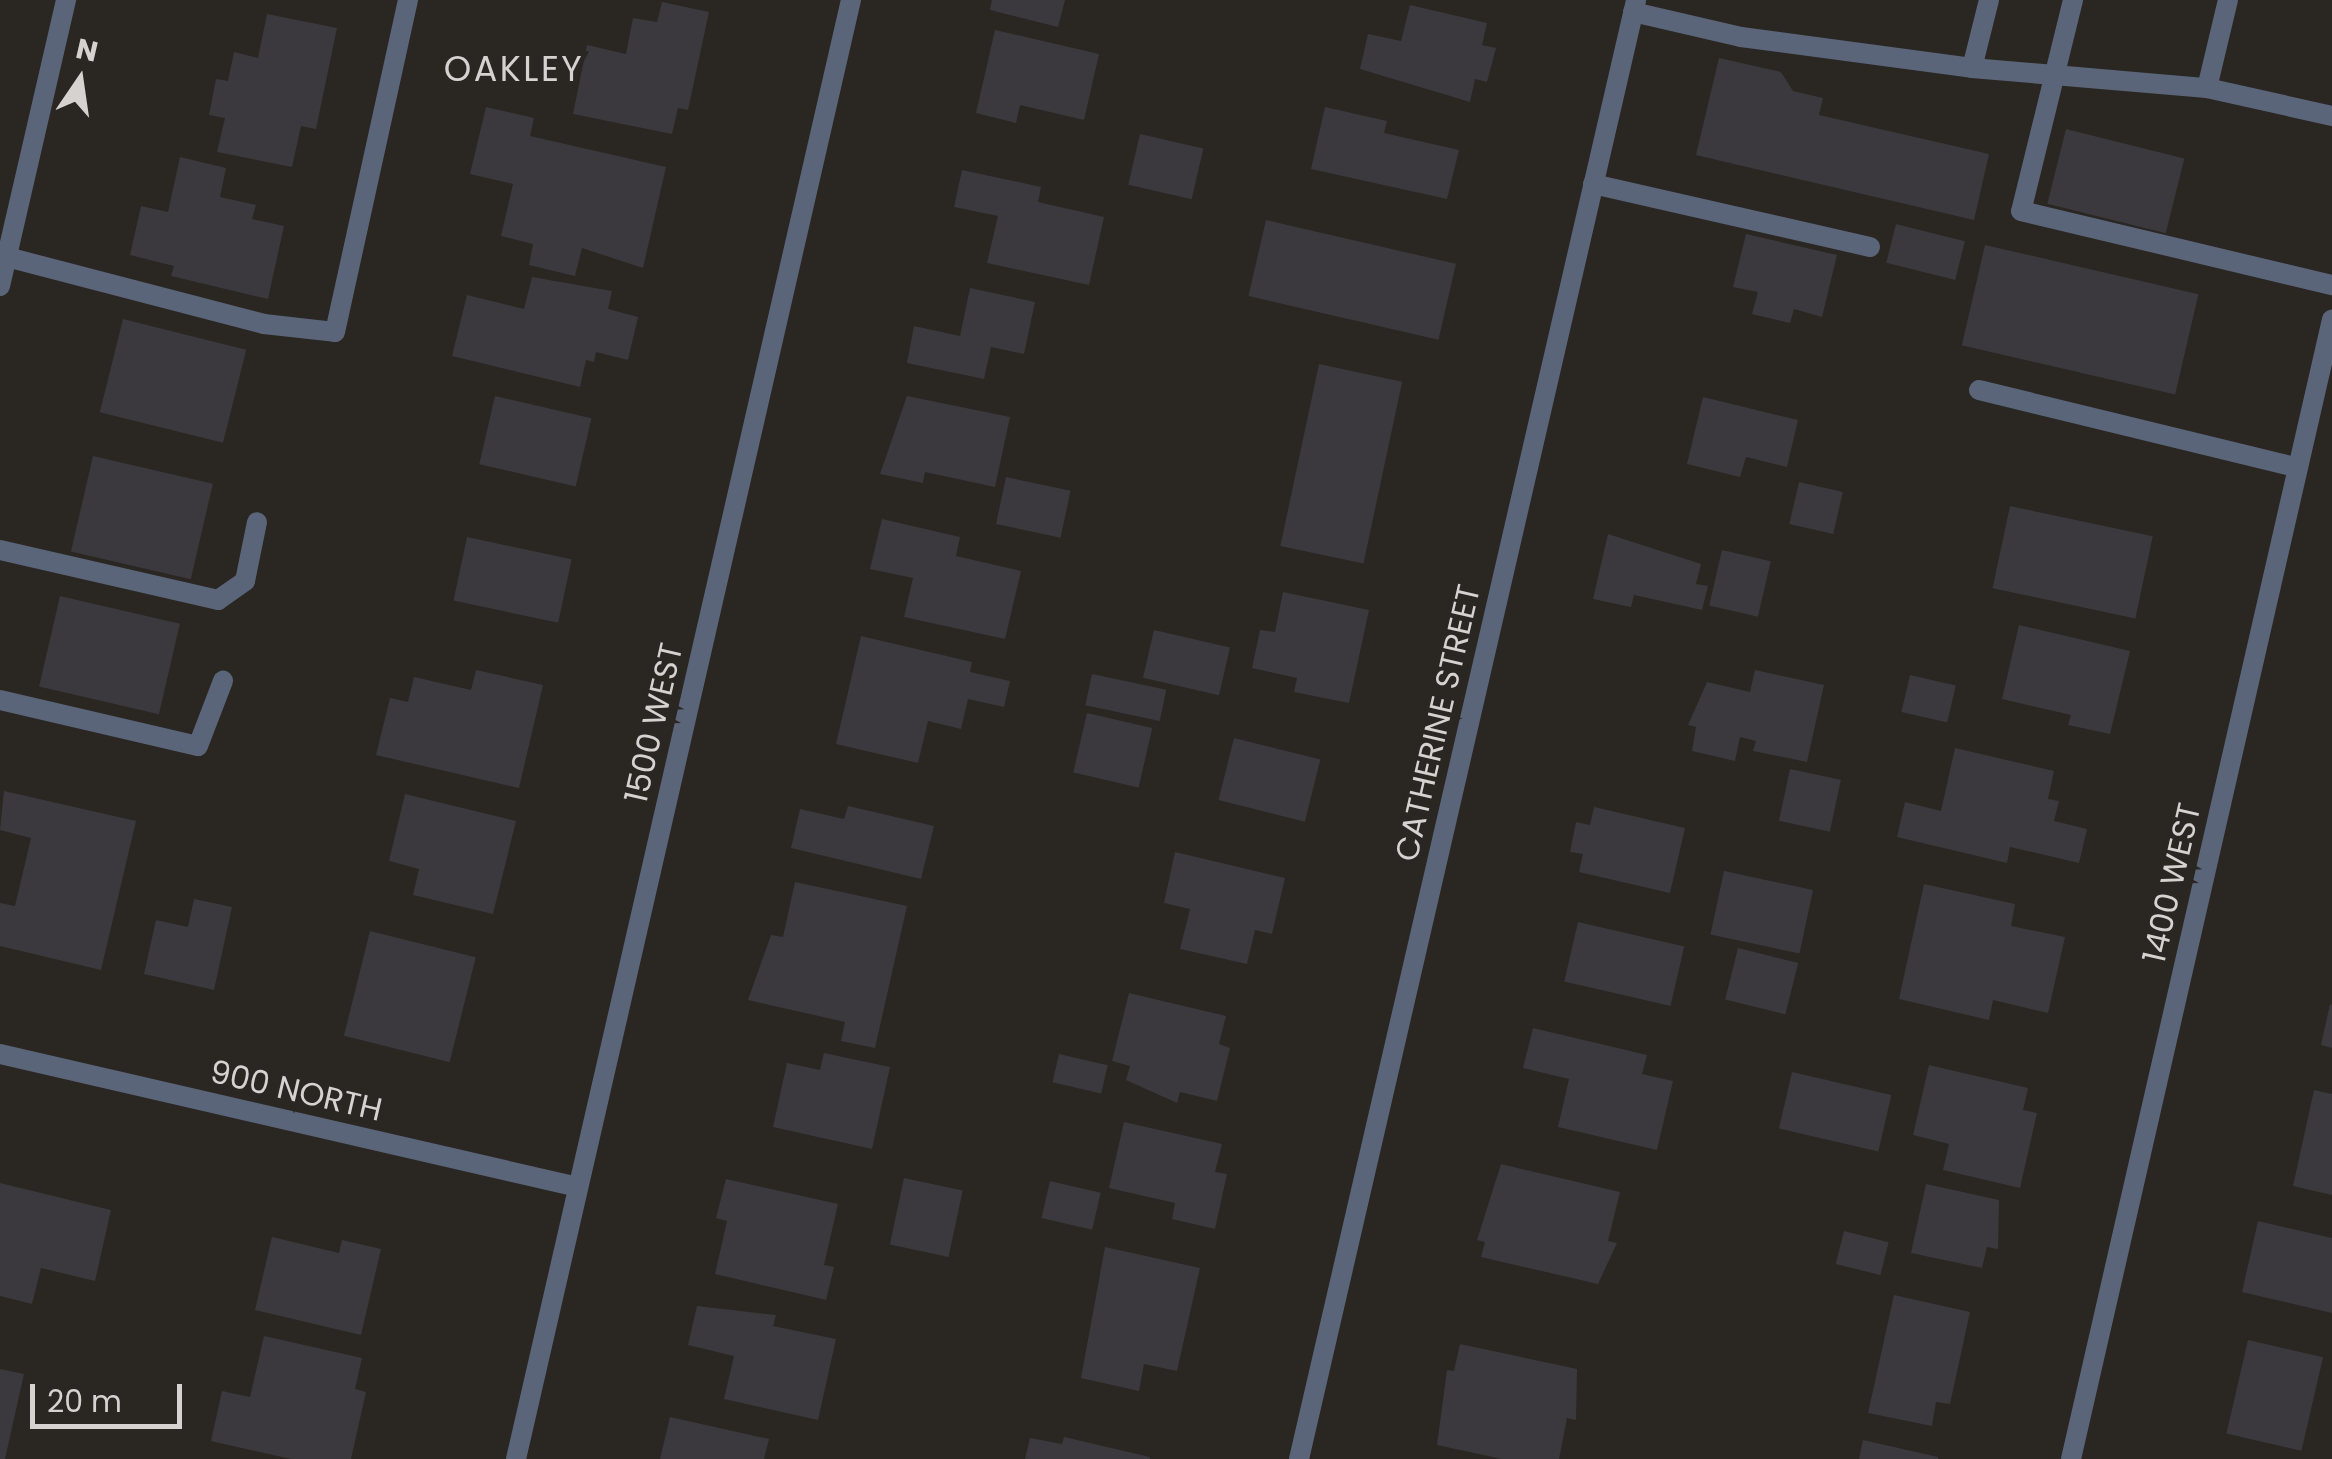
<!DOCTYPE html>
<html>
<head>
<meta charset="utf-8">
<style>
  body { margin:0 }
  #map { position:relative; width:2332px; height:1459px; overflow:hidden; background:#2a2622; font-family:Poppins,sans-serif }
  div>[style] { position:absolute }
  .building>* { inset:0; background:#3b393e; transform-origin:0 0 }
  .lane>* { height:20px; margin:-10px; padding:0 10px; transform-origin:10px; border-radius:10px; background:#5b6579 }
  .street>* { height:20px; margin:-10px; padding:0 10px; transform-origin:10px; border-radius:10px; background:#5b6579 }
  span { translate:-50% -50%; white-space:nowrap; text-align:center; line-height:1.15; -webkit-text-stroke:10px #2a2622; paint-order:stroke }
  .street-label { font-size:32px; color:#d5d2d0 }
  .neighbourhood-label { font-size:35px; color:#d5d2d0; letter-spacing:2.5px }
  .north { position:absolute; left:30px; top:30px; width:100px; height:100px; -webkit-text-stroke:8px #2a2622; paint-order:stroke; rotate:13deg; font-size:28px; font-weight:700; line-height:40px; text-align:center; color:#d5d2d0 }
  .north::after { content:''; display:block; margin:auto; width:35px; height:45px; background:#d5d2d0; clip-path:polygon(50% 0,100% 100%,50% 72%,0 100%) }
  .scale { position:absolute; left:30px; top:1384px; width:152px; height:45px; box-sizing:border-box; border:5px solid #d5d2d0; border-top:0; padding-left:12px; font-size:30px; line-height:35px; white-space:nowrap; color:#d5d2d0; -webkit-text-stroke:8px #2a2622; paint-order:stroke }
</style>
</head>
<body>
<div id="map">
  <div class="building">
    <i style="clip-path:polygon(992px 0,1065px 0,1058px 27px,990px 10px)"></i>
    <i style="clip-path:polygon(662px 2px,709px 12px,688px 110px,678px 108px,672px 134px,573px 114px,587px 45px,626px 54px,633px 18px,657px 22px)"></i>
    <i style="clip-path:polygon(1410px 5px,1487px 23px,1482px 45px,1496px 48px,1487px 82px,1475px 79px,1470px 102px,1360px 69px,1368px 34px,1401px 41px)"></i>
    <i style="clip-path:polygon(267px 14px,337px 28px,316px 129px,301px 126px,292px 167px,217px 152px,225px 118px,209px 115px,216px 79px,228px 81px,234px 52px,258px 58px)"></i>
    <i style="clip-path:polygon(995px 30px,1099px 54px,1084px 120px,1020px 105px,1016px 123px,976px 113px)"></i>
    <i style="clip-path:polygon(1719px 58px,1781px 72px,1793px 91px,1823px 98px,1819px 115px,1989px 154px,1974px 220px,1696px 155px)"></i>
    <i style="clip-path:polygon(486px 107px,534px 118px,530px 136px,666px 167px,643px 268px,582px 248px,575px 276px,529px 265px,533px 244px,501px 236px,513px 184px,470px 174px)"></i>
    <i style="clip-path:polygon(1325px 107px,1387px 121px,1384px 133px,1459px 150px,1447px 199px,1311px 169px)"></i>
    <i style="left:2066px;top:129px;width:122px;height:77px;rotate:14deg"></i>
    <i style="left:1140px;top:134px;width:65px;height:52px;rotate:13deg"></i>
    <i style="clip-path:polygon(180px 157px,226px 168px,220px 197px,256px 205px,252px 219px,284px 226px,268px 299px,171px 276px,174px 266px,130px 255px,141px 206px,168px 212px)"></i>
    <i style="clip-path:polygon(962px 170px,1041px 187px,1038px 202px,1104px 217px,1089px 285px,987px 263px,998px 216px,954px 207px)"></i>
    <i style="left:1266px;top:220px;width:195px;height:78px;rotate:13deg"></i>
    <i style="left:1896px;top:224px;width:71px;height:40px;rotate:14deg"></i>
    <i style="clip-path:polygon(1746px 234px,1837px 255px,1822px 317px,1794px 309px,1790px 323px,1752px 314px,1758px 292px,1733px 287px)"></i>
    <i style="left:1985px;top:245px;width:219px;height:103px;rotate:13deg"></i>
    <i style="clip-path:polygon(532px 277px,612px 291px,608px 309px,638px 317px,628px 360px,596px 352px,594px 362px,586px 360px,580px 387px,452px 356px,467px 295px,524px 309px)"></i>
    <i style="clip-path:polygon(970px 288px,1035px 302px,1024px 354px,991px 347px,984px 379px,907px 363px,914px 326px,960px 336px)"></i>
    <i style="left:123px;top:319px;width:127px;height:96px;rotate:14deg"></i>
    <i style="left:1319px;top:364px;width:85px;height:186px;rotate:12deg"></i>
    <i style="left:495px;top:396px;width:99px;height:70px;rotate:13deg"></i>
    <i style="clip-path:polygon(907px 396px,1010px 417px,995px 487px,925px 472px,923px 483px,880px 474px)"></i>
    <i style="clip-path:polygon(1703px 397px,1798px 420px,1787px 467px,1746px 457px,1740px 477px,1687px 464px)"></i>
    <i style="left:93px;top:456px;width:123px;height:98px;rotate:13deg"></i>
    <i style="left:1006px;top:477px;width:66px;height:48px;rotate:12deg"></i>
    <i style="left:1799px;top:482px;width:45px;height:43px;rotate:13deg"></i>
    <i style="left:2010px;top:506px;width:146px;height:84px;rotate:12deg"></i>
    <i style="clip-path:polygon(882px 519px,960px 537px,956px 556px,1021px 571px,1005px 639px,904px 617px,913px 578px,870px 569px)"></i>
    <i style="clip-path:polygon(1608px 534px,1701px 564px,1696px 584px,1708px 586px,1702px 610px,1634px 595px,1631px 607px,1593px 599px)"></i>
    <i style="left:467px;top:537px;width:107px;height:65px;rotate:12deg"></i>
    <i style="left:1722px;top:550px;width:50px;height:57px;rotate:13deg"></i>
    <i style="clip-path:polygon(1283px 592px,1369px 610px,1349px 703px,1294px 692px,1297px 678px,1252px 668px,1260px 630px,1275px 632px)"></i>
    <i style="left:60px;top:596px;width:123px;height:93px;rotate:13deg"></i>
    <i style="clip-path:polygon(2019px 625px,2130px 651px,2110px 734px,2068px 725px,2071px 715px,2002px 699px)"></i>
    <i style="left:1154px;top:630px;width:78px;height:49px;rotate:13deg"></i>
    <i style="clip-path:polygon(861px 636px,972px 662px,970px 672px,1010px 681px,1004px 707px,968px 699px,961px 729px,928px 721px,918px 763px,836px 744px)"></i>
    <i style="clip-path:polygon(476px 670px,543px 685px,519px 788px,376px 755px,390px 698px,408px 702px,414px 677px,471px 690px)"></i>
    <i style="clip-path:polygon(1755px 670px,1824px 685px,1807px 762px,1753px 751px,1756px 741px,1740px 737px,1735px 761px,1692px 751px,1696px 727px,1688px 725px,1707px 682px,1750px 692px)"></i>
    <i style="left:1092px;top:674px;width:76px;height:32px;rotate:12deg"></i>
    <i style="left:1910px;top:675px;width:47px;height:38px;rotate:13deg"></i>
    <i style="left:1087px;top:713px;width:67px;height:61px;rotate:13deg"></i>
    <i style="left:1234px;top:738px;width:89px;height:64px;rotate:14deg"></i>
    <i style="clip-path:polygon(1955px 748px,2054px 771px,2048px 799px,2059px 801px,2054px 821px,2087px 829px,2079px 863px,2010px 847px,2007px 863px,1897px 837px,1905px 802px,1941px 811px)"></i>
    <i style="left:1790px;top:769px;width:52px;height:53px;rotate:12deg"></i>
    <i style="clip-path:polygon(4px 791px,136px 821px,101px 970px,0 946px,0 903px,15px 906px,31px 838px,0 830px)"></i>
    <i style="clip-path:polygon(405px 794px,516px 821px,493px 914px,413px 895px,419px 869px,389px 861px)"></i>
    <i style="clip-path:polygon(848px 806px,934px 826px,921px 879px,791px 848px,800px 809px,844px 819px)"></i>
    <i style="clip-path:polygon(1594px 807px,1685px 828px,1670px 893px,1579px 872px,1583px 854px,1570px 852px,1576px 822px,1590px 825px)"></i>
    <i style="clip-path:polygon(1175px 852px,1285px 878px,1272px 934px,1255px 930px,1247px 964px,1180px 949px,1190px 909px,1164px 903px)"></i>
    <i style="left:1724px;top:871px;width:91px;height:65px;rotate:12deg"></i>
    <i style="clip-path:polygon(795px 882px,907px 906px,875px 1048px,841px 1041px,845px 1022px,748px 1000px,771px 935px,783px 937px)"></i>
    <i style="clip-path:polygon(1924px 884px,2015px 904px,2011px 926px,2065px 937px,2048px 1013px,1993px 1000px,1989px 1020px,1899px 999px)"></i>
    <i style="clip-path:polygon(194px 899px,232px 907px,214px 990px,144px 974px,156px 920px,188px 927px)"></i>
    <i style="left:1578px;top:922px;width:109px;height:61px;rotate:13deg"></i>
    <i style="left:370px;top:931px;width:109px;height:108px;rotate:14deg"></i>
    <i style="left:1738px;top:948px;width:62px;height:53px;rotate:14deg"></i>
    <i style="clip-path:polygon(1129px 993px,1226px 1016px,1219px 1044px,1230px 1048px,1217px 1101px,1180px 1092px,1177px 1103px,1126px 1080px,1130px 1066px,1112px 1061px)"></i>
    <i style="clip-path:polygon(2330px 1004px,2332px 1005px,2332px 1048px,2321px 1045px)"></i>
    <i style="clip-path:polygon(1533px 1028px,1647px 1055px,1642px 1074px,1673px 1081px,1657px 1150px,1558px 1127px,1569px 1079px,1523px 1068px)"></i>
    <i style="clip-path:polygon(824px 1053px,890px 1067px,872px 1149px,773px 1127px,787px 1063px,820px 1070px)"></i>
    <i style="left:1059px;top:1054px;width:50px;height:29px;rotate:13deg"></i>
    <i style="clip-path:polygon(1929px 1065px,2028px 1088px,2023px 1110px,2037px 1113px,2020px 1188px,1943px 1170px,1949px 1144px,1913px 1135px)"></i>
    <i style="left:1792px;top:1072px;width:102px;height:58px;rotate:13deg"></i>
    <i style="clip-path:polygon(2314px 1090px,2332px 1094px,2332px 1195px,2293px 1186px)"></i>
    <i style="clip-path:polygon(1124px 1122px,1222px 1144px,1215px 1172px,1227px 1174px,1215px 1229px,1172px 1219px,1175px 1203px,1109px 1188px)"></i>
    <i style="clip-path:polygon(1501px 1164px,1620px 1192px,1608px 1241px,1617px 1243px,1598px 1284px,1481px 1257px,1485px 1242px,1477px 1240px)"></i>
    <i style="left:904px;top:1178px;width:60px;height:68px;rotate:12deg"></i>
    <i style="clip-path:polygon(726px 1179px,838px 1204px,824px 1265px,834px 1267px,826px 1300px,715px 1274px,727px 1221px,716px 1218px)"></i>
    <i style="left:1050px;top:1181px;width:52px;height:38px;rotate:13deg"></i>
    <i style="clip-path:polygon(0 1183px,111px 1210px,95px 1281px,41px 1268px,32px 1304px,0 1296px)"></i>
    <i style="clip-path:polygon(1926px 1184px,1999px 1200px,1998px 1249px,1987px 1247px,1982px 1268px,1911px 1253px)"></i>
    <i style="clip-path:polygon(2258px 1221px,2332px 1238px,2332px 1313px,2242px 1292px)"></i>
    <i style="left:1844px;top:1231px;width:46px;height:34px;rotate:14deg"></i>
    <i style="clip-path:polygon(272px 1237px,339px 1253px,342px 1240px,381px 1249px,361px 1335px,255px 1310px)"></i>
    <i style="clip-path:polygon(1105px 1247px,1200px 1268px,1177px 1371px,1144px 1364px,1139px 1391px,1081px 1378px)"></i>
    <i style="clip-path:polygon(1894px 1295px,1970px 1312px,1950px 1404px,1936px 1402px,1932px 1426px,1868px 1413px)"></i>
    <i style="clip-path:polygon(697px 1306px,776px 1315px,773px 1326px,836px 1339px,818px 1420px,724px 1399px,734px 1356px,688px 1345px)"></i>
    <i style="clip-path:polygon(264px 1336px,362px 1358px,355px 1389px,366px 1392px,351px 1459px,291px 1459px,211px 1441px,222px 1391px,250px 1397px)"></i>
    <i style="left:2248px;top:1340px;width:77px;height:96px;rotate:13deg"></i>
    <i style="clip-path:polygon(1460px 1344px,1577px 1369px,1576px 1420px,1567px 1418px,1559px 1459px,1502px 1459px,1437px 1445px,1447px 1370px,1454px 1371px)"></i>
    <i style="clip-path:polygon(0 1369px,24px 1374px,5px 1459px,0 1459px)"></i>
    <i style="clip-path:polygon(670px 1417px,769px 1439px,764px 1459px,660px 1459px)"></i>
    <i style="clip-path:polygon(1064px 1437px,1150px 1457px,1150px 1459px,1025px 1459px,1030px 1438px,1062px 1444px)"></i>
    <i style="clip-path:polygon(1863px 1440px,1938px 1457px,1938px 1459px,1859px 1459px)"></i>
  </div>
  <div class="lane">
    <i style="left:2073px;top:0;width:217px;rotate:103.8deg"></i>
    <i style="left:2021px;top:211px;width:320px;rotate:13.4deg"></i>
    <i style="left:1633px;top:12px;width:111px;rotate:13deg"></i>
    <i style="left:1741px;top:37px;width:233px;rotate:7.6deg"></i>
    <i style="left:1972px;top:68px;width:70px;rotate:-76deg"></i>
    <i style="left:1972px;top:68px;width:236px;rotate:4.9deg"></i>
    <i style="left:2207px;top:88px;width:90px;rotate:-76.6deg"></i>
    <i style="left:2207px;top:88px;width:128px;rotate:12.6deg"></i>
    <i style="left:1593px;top:184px;width:284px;rotate:12.8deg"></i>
    <i style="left:7px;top:257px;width:266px;rotate:14.6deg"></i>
    <i style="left:264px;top:324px;width:71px;rotate:6.4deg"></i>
    <i style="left:335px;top:332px;width:340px;rotate:-77.6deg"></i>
    <i style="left:1979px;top:390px;width:328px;rotate:13.7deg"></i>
    <i style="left:0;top:550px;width:224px;rotate:12.9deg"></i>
    <i style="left:218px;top:600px;width:33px;rotate:-35deg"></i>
    <i style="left:245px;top:581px;width:60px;rotate:-78.5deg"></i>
    <i style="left:0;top:700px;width:203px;rotate:13.1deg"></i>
    <i style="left:198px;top:746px;width:70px;rotate:-69deg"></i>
  </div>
  <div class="street">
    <i style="left:0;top:286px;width:294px;rotate:-77deg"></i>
    <i style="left:0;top:1054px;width:593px;rotate:12.96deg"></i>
    <i style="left:516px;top:1459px;width:1497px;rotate:-77.07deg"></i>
    <i style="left:1299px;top:1459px;width:1497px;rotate:-76.99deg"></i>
    <i style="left:2071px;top:1459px;width:1169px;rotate:-77.1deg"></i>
  </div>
  <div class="street-label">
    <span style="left:654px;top:723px;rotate:-77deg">1500 WEST</span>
    <span style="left:1438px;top:723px;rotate:-77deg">CATHERINE STREET</span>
    <span style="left:2172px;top:883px;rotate:-77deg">1400 WEST</span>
    <span style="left:296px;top:1091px;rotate:13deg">900 NORTH</span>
  </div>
  <div class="neighbourhood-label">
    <span style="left:514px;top:69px">OAKLEY</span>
  </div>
  <div class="north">N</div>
  <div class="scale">20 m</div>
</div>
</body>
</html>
